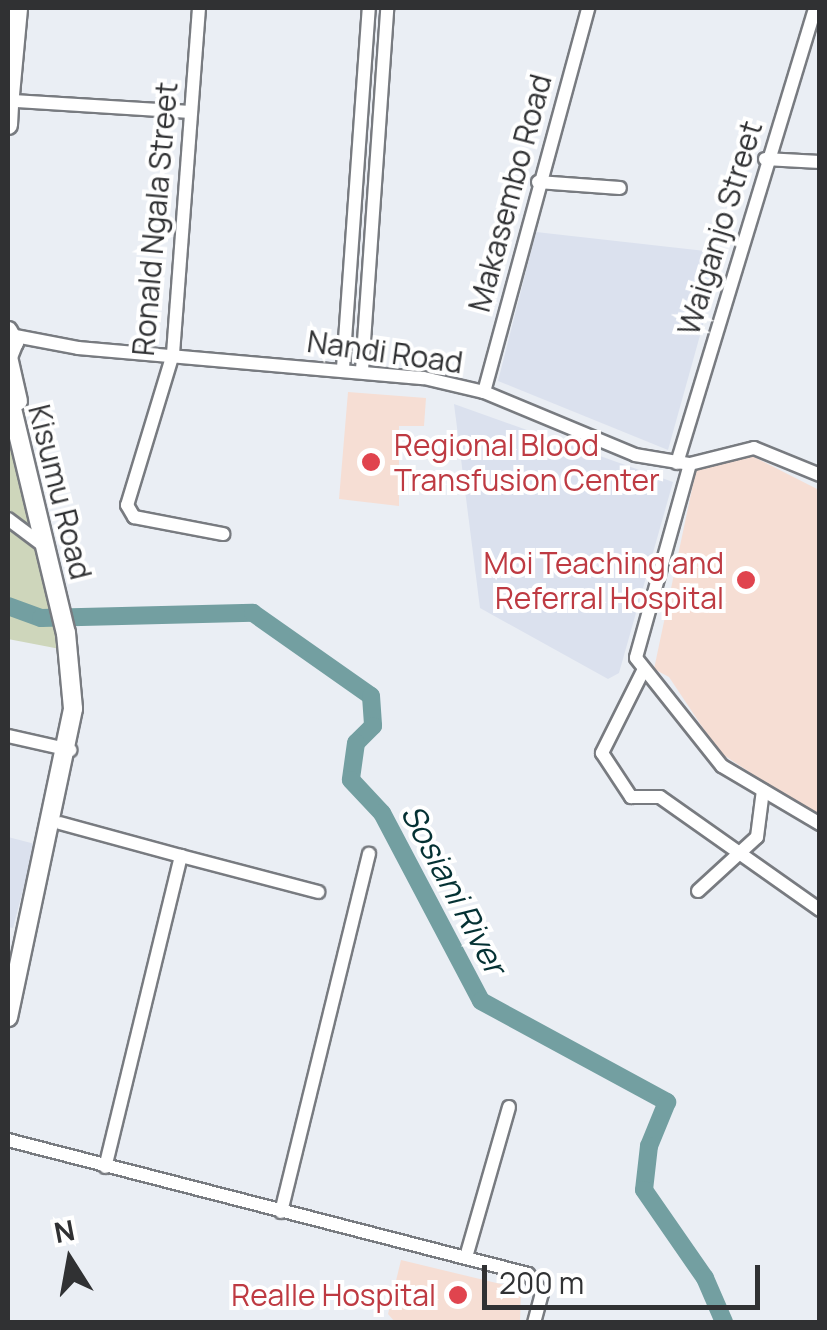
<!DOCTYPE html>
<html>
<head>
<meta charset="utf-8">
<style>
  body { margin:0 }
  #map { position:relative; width:827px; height:1330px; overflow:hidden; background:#eaeef4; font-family:Manrope,sans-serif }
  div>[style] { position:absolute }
  .built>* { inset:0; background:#dbe1ee }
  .medical>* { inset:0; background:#f6ded4 }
  .green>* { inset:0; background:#ced6bb }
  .river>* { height:18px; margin:-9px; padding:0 9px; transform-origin:9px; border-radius:9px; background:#739fa1 }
  .roads { filter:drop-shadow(2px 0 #787b80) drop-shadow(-2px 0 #787b80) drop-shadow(0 2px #787b80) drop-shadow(0 -2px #787b80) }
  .minor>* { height:12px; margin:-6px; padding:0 6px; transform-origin:6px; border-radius:6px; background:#fff }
  .highway>* { height:18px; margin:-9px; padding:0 9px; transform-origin:9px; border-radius:9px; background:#fff }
  .dots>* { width:28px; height:28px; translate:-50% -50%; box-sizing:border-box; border:5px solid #fff; border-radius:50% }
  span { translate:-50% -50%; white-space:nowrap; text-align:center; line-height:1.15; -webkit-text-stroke:8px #fff; paint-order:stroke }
  .street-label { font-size:30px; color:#303133 }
  .health-label { font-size:30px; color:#be3a42 }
  .left { translate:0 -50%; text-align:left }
  .right { translate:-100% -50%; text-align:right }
  .water-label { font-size:32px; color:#043133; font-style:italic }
  .frame { position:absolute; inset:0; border:10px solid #303133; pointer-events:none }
  .north { position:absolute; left:20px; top:1210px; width:100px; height:100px; -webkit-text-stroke:8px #fff; paint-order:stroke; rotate:349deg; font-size:28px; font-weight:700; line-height:40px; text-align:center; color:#303133 }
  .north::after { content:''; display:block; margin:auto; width:35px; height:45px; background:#303133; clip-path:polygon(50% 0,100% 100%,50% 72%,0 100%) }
  .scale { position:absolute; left:482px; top:1265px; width:278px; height:45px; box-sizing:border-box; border:5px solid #303133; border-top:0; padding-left:12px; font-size:30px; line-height:35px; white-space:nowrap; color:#303133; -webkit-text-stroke:8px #fff; paint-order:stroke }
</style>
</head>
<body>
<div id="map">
  <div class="built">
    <i style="clip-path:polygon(536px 232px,723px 253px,668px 450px,498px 381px)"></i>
    <i style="clip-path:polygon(454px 404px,673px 482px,619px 673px,608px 679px,480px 608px)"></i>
    <i style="clip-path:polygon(8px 837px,35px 844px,13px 928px,8px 927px)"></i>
  </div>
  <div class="medical">
    <i style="clip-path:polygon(348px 392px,426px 398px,424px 426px,399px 426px,399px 506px,339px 499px)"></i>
    <i style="clip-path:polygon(750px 455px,819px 490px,819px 818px,719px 752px,669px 677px,654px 669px,696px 470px)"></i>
    <i style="clip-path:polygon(401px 1260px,521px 1289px,520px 1322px,395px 1322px,388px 1314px)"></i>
  </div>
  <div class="green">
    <i style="clip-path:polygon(8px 394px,45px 549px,60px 649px,8px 639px)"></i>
  </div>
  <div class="river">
    <i style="left:8px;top:606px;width:35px;rotate:20deg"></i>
    <i style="left:41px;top:618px;width:212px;rotate:-1.4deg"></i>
    <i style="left:253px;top:613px;width:144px;rotate:35.1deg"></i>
    <i style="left:371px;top:696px;width:30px;rotate:86deg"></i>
    <i style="left:373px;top:726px;width:24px;rotate:135deg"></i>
    <i style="left:356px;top:743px;width:37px;rotate:98deg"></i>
    <i style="left:351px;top:780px;width:45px;rotate:46.8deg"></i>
    <i style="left:382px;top:813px;width:212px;rotate:62.2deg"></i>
    <i style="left:481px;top:1001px;width:212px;rotate:28.5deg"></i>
    <i style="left:667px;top:1102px;width:48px;rotate:112.2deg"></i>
    <i style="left:649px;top:1146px;width:44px;rotate:96.5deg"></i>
    <i style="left:644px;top:1190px;width:107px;rotate:55.3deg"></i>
    <i style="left:705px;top:1278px;width:48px;rotate:66.6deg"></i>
  </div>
  <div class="roads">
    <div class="minor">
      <i style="left:199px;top:8px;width:347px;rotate:94.3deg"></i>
      <i style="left:173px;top:354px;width:158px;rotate:106.9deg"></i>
      <i style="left:127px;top:505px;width:14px;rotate:60deg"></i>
      <i style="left:134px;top:517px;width:91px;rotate:10.8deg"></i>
      <i style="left:15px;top:101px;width:174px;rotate:3.6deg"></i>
      <i style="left:765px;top:159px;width:55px;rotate:3.1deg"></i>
      <i style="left:538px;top:182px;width:82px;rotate:4.2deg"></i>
      <i style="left:10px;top:335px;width:69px;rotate:10.8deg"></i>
      <i style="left:78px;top:348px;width:347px;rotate:5deg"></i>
      <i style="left:424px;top:378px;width:62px;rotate:13.1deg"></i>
      <i style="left:484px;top:392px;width:164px;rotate:22.6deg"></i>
      <i style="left:635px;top:455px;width:56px;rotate:9.3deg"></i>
      <i style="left:690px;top:464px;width:66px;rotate:-14deg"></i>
      <i style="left:754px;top:448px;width:71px;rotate:22.2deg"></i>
      <i style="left:343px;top:368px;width:361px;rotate:-85.9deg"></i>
      <i style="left:362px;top:370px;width:363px;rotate:-86deg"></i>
      <i style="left:484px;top:392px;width:398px;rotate:-74.8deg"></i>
      <i style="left:677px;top:463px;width:475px;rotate:-73.1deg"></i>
      <i style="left:690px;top:464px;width:201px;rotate:105.6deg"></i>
      <i style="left:636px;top:658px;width:138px;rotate:51.5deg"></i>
      <i style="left:722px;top:766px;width:114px;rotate:30.6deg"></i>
      <i style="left:8px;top:519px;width:45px;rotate:36.9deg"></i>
      <i style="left:644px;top:669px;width:94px;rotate:116.6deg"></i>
      <i style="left:602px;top:753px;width:53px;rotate:56.6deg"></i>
      <i style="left:631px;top:797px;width:29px"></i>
      <i style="left:660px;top:797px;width:196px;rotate:35.2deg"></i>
      <i style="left:8px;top:736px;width:64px;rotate:12.7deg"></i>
      <i style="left:60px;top:823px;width:125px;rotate:15.3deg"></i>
      <i style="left:181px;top:856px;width:320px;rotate:103.7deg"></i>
      <i style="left:181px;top:856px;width:142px;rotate:14.7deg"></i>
      <i style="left:698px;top:891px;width:80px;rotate:-42.5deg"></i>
      <i style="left:757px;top:837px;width:47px;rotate:-82.7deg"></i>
      <i style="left:8px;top:1140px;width:537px;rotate:14.45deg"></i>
      <i style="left:528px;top:1274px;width:24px;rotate:54deg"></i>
      <i style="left:542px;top:1293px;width:30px;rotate:105deg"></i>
      <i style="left:281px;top:1212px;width:369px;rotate:-76.2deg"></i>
      <i style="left:466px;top:1257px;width:156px;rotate:-74deg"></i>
    </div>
    <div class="highway">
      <i style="left:10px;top:95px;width:87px;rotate:-84.7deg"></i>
      <i style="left:8px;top:125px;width:19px;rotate:-87deg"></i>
      <i style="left:8px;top:331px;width:13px;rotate:61deg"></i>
      <i style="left:14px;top:342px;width:16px;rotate:112deg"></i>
      <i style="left:8px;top:357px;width:45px;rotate:77.2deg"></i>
      <i style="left:8px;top:392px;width:248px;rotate:76.5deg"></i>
      <i style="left:66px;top:633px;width:76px;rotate:84.7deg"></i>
      <i style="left:73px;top:709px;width:315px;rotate:101.9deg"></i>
    </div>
  </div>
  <div class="dots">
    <i style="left:371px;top:462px;background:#e0444e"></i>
    <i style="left:746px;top:580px;background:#e0444e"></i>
    <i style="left:458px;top:1295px;background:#e0444e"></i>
  </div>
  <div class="street-label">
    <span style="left:510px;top:193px;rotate:-75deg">Makasembo Road</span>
    <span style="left:155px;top:219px;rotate:-85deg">Ronald Ngala Street</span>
    <span style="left:720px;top:228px;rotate:-73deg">Waiganjo Street</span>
    <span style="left:385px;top:352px;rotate:8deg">Nandi Road</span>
    <span style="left:60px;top:492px;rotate:76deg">Kisumu Road</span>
  </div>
  <div class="health-label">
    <span class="left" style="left:394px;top:462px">Regional Blood<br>Transfusion Center</span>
    <span class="right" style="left:724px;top:580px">Moi Teaching and<br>Referral Hospital</span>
    <span class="right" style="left:436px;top:1295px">Realle Hospital</span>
  </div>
  <div class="water-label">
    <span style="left:454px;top:889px;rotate:62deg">Sosiani River</span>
  </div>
  <div class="frame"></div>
  <div class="north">N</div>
  <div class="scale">200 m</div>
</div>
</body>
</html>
